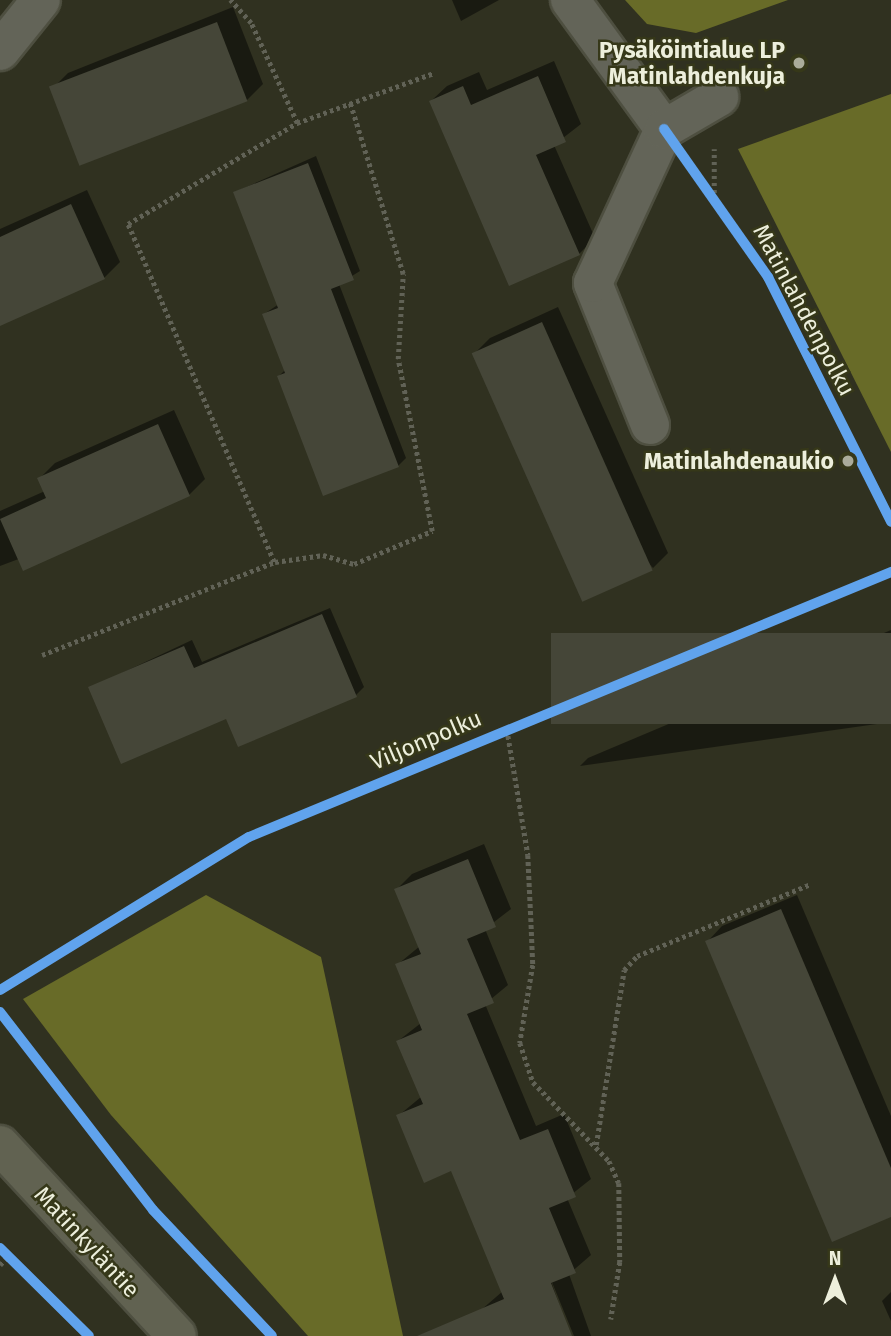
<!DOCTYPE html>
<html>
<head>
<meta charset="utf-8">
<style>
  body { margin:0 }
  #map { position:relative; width:891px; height:1336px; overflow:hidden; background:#303120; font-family:"Fira Sans",sans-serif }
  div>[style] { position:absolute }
  .forest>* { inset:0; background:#686b28 }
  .shadow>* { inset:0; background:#0007 }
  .building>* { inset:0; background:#454638; transform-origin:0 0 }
  .path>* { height:4.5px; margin-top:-2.25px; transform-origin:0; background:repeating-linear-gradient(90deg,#616256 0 3.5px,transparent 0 7px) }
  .roads { filter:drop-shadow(2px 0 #4e4f40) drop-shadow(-2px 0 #4e4f40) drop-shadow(0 2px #4e4f40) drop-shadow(0 -2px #4e4f40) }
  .minor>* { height:38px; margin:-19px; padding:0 19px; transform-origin:19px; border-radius:19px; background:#636458 }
  .major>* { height:38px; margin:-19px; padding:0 19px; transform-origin:19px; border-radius:19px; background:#616251 }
  .cycleway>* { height:10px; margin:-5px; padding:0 5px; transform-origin:5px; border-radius:5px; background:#60a3ed }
  .dots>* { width:19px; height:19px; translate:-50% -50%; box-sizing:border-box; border:4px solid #363819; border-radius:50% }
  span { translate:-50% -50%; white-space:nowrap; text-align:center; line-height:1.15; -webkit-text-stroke:5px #363819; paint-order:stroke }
  .poi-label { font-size:23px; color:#edefdc; font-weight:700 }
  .right { translate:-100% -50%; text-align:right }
  .street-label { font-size:23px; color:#edefdc }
  .north { position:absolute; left:800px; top:1245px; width:70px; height:70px; -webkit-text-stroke:5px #363819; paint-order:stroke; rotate:0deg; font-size:19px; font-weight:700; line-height:28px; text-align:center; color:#edefdc }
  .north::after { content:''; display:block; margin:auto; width:24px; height:32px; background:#edefdc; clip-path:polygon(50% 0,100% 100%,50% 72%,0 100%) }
</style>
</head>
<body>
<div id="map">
  <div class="forest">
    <i style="clip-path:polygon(625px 0,788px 0,696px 33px,647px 24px)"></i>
    <i style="clip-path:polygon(891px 94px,891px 452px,738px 149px)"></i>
    <i style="clip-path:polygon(206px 895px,321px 957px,403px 1336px,308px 1336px,111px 1115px,23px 999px)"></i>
  </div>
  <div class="shadow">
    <i style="clip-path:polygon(452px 0,499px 0,461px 21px)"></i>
    <i style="clip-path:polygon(233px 7px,263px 84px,247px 100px,52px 89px,68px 73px)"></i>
    <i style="clip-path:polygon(554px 61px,581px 124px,554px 145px,595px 238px,579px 254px,431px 101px,447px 86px,479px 72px,487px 90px)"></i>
    <i style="clip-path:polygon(316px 156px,360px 271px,339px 284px,406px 458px,398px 466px,279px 376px,286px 369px,264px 314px,279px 304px,235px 192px)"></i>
    <i style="clip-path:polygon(87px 190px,120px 262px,104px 278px,0 324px,0 229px)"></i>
    <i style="clip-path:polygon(558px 307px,668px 553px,653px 568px,475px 353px,490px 338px)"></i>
    <i style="clip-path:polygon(174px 410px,205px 479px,189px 495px,0 566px,0 511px,45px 491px,39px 479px,55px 463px)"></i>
    <i style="clip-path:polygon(330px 608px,364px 687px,356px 695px,226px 717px,90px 688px,192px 640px,202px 662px)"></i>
    <i style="clip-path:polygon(891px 630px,891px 722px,580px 766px,588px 758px)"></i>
    <i style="clip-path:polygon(484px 844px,511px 909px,485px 929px,508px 985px,485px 1004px,536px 1126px,564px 1114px,591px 1179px,567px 1198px,591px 1255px,569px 1274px,591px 1336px,574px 1336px,549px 1275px,570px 1336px,492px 1336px,481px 1310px,503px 1291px,452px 1169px,398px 1116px,421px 1097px,398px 1041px,421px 1023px,397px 965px,420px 946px,397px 889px,412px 874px)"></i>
    <i style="clip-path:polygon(797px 895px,891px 1116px,891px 1215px,707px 942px,722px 926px)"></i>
    <i style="clip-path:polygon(891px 1292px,891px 1321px,882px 1301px)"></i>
  </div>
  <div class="building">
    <i style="left:217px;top:22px;width:85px;height:180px;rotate:69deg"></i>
    <i style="clip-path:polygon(538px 76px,566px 142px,536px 155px,580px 255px,509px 286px,429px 101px,463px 86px,471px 105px)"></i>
    <i style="clip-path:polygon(308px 163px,354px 280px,331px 289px,399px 467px,323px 496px,277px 376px,285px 373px,262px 314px,278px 308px,233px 192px)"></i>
    <i style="clip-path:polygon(71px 204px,105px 279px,0 326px,0 237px)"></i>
    <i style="left:542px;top:322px;width:272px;height:77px;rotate:66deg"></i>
    <i style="clip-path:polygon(158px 424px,190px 496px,23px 571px,0 519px,46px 498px,37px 478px)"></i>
    <i style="clip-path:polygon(322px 614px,357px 697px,238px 747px,226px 719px,121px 764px,88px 687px,184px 646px,194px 668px)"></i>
    <i style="left:891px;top:633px;width:91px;height:340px;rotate:90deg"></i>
    <i style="clip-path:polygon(468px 859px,496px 927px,467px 939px,494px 1003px,467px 1014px,520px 1140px,548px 1129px,576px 1197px,549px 1208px,576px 1273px,551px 1283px,572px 1336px,417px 1336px,504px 1299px,451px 1171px,424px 1183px,396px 1115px,423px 1104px,396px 1041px,422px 1030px,395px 964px,421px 954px,394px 889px)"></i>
    <i style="clip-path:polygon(781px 909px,891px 1168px,891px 1217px,832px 1242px,705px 941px)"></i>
  </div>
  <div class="path">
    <i style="left:297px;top:123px;width:146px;rotate:-20.1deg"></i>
    <i style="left:714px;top:193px;width:44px;rotate:-90deg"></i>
    <i style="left:275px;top:562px;width:49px;rotate:-8.3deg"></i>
    <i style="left:323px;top:555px;width:32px;rotate:16deg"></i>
    <i style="left:354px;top:564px;width:85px;rotate:-22.9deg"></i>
    <i style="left:432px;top:531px;width:175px;rotate:-101.2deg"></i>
    <i style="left:398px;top:359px;width:85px;rotate:-86.6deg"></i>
    <i style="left:403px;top:274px;width:179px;rotate:-107.2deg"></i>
    <i style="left:42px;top:655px;width:250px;rotate:-21.8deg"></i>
    <i style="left:274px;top:562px;width:368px;rotate:-113.4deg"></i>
    <i style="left:128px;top:224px;width:197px;rotate:-30.9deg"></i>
    <i style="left:297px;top:123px;width:110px;rotate:-114.7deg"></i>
    <i style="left:251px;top:23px;width:31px;rotate:-132deg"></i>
    <i style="left:507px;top:729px;width:128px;rotate:80.5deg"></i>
    <i style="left:528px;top:855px;width:63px;rotate:87.3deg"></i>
    <i style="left:531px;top:918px;width:47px;rotate:87.6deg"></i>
    <i style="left:533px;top:965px;width:79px;rotate:99.5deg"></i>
    <i style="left:520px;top:1043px;width:41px;rotate:71.6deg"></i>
    <i style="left:533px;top:1082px;width:110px;rotate:46.1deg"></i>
    <i style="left:609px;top:1161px;width:24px;rotate:66deg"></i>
    <i style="left:619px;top:1183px;width:79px;rotate:89.3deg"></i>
    <i style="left:620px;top:1262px;width:58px;rotate:99deg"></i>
    <i style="left:596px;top:1145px;width:177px;rotate:-80.9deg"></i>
    <i style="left:624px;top:970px;width:19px;rotate:-47deg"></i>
    <i style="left:637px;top:956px;width:188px;rotate:-22.5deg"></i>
    <i style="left:0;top:1265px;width:12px;rotate:-48deg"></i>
  </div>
  <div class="roads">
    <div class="minor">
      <i style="left:570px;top:0;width:160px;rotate:53.9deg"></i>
      <i style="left:0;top:51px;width:65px;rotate:-51.2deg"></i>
      <i style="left:650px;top:425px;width:153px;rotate:-111.9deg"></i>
      <i style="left:593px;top:283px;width:170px;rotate:-65.2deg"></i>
      <i style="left:664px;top:129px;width:64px;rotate:-30.2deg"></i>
    </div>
    <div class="major">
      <i style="left:0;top:1145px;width:260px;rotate:47.2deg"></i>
    </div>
  </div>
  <div class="cycleway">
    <i style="left:664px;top:129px;width:181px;rotate:54.9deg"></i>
    <i style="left:768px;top:277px;width:274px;rotate:63.3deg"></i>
    <i style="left:0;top:990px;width:292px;rotate:-31.6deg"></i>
    <i style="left:249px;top:837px;width:695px;rotate:-22.43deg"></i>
    <i style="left:0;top:1012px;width:250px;rotate:52.3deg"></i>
    <i style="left:153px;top:1210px;width:173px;rotate:46.6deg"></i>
    <i style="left:0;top:1248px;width:125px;rotate:44.7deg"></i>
  </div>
  <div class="dots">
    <i style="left:799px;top:63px;background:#abac9a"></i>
    <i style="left:848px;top:461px;background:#abac9a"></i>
  </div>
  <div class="poi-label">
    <span class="right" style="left:785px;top:63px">Pysäköintialue LP<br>Matinlahdenkuja</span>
    <span class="right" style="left:834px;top:461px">Matinlahdenaukio</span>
  </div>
  <div class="street-label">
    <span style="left:804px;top:310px;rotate:62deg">Matinlahdenpolku</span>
    <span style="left:426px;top:740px;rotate:-23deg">Viljonpolku</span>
    <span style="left:87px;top:1242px;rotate:47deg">Matinkyläntie</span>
  </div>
  <div class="north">N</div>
</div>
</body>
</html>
